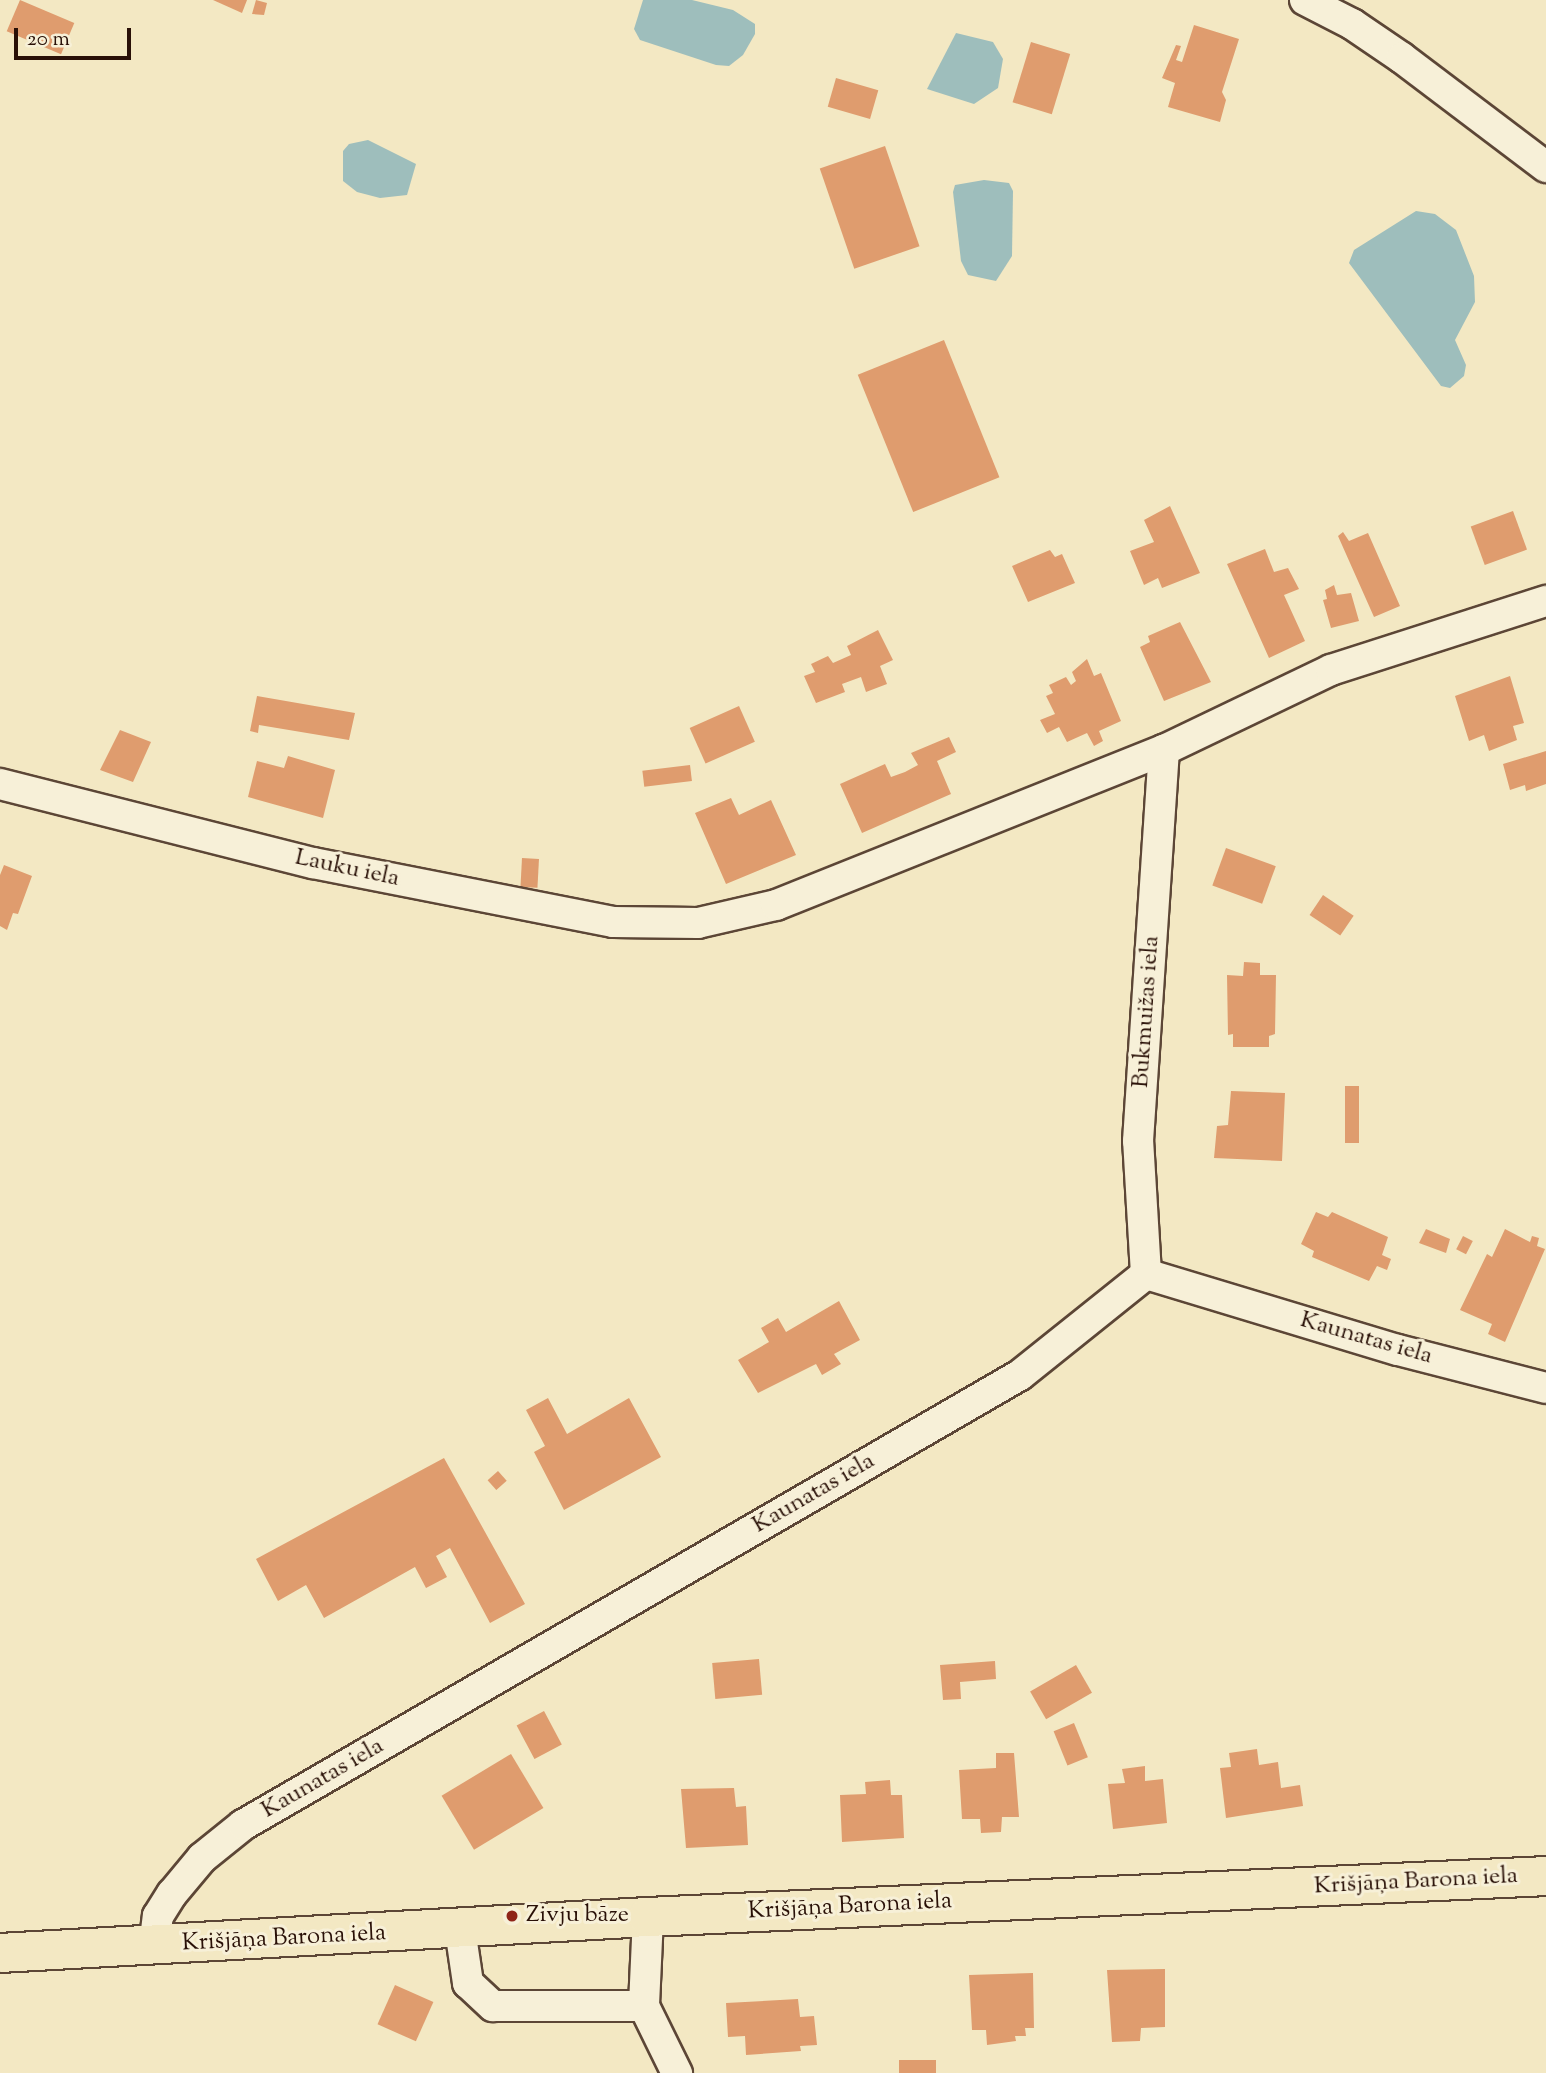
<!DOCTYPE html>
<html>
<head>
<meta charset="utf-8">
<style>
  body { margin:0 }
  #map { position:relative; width:1546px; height:2073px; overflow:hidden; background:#f3e8c3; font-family:"Sorts Mill Goudy",serif }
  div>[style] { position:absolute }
  .water>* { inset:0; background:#9ebebc }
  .building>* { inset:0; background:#df9c6e; transform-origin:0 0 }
  .roads { filter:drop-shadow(2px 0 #5c4636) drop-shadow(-2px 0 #5c4636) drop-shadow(0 2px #5c4636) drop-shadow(0 -2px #5c4636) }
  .minor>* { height:30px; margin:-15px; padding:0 15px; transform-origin:15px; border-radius:15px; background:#f7f0d8 }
  .primary>* { height:38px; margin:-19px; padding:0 19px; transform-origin:19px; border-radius:19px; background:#f3e8c3 }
  .dots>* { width:19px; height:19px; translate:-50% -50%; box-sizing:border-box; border:4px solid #f7f0d8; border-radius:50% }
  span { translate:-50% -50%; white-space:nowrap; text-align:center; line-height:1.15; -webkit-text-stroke:6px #f7f0d8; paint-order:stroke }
  .street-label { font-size:24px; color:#291007 }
  .poi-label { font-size:24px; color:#291007 }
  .left { translate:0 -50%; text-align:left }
  .scale { position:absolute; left:14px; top:28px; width:117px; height:32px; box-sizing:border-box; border:4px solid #291007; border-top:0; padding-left:9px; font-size:21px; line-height:24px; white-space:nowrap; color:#291007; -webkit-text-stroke:5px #f7f0d8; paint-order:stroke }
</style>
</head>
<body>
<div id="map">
  <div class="water">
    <i style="clip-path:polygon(643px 0,692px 0,733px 10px,755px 24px,755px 34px,743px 55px,729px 66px,716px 65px,640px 40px,634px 29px)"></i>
    <i style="clip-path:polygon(956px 33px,993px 42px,1003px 59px,998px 88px,974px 104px,927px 89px)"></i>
    <i style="clip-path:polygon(368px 140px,416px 164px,407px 195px,380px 198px,357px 192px,343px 181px,343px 151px,349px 144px)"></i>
    <i style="clip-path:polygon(984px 180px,1009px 183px,1013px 191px,1012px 256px,996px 281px,968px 275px,961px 261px,953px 192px,955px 185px)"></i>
    <i style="clip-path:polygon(1416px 211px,1435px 214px,1456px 230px,1474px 276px,1475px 302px,1455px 340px,1466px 365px,1464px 376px,1450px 388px,1441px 386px,1349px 263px,1354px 250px)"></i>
  </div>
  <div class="building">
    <i style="left:20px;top:0;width:59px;height:34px;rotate:23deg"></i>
    <i style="clip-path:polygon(213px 0,247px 0,242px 13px)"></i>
    <i style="clip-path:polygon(256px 0,267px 3px,264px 15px,252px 14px)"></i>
    <i style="clip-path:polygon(1194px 25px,1239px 39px,1222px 92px,1226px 100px,1220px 122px,1168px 107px,1175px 83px,1162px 78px,1176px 45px,1181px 46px,1176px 60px,1182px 62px)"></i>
    <i style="left:1031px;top:42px;width:41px;height:63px;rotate:17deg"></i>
    <i style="left:836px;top:78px;width:44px;height:30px;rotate:16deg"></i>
    <i style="left:885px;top:146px;width:106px;height:69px;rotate:71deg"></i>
    <i style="left:944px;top:340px;width:148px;height:93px;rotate:68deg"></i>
    <i style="clip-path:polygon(1170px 506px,1200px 573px,1162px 588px,1158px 578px,1144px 585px,1130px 551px,1154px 542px,1144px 520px)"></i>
    <i style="left:1513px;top:511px;width:41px;height:45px;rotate:70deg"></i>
    <i style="clip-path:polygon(1343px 532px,1349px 541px,1368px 533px,1400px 606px,1374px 617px,1338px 536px)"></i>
    <i style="clip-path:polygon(1265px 549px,1274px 572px,1288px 568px,1299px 589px,1284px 595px,1305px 641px,1269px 658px,1227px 564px)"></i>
    <i style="clip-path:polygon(1050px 550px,1055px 557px,1062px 554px,1075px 583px,1028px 602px,1012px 566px)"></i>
    <i style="clip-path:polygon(1334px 585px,1337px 595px,1351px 593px,1359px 621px,1331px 628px,1323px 600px,1327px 599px,1325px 590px)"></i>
    <i style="clip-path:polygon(1180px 622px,1211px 682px,1164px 701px,1140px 647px,1150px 642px,1148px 636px)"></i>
    <i style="clip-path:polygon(878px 630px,893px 660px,880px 666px,887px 684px,866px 692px,861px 677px,842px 684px,845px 692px,816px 703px,804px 676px,815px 672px,811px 664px,828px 656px,833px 663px,851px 655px,847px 646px)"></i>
    <i style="clip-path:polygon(1087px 659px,1094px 676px,1101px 673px,1121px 721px,1099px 731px,1103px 741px,1094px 746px,1087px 733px,1067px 742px,1059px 727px,1047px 733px,1040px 720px,1055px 714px,1046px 696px,1053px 693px,1049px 685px,1066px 677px,1071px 685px,1076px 681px,1072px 672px)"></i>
    <i style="clip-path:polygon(1510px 676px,1524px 723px,1513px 726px,1517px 740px,1489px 751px,1484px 735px,1469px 741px,1455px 696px)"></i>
    <i style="clip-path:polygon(257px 696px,355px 713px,349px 740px,259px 725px,258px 733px,250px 731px)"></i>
    <i style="left:739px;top:706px;width:39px;height:54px;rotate:66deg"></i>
    <i style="clip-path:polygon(120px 730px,151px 742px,133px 782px,100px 770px)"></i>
    <i style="clip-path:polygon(949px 737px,956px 752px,937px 761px,951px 794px,862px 833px,840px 784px,885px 764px,891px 777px,905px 772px,918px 765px,911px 753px)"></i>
    <i style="clip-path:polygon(1546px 751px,1546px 784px,1526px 791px,1525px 785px,1510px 790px,1503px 764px)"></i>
    <i style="clip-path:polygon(288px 756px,335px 770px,323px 818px,248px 797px,257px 761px,284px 768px)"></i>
    <i style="left:690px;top:765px;width:16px;height:48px;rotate:83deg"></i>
    <i style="clip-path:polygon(731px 798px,739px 815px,771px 800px,796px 855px,726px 884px,695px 813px)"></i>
    <i style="left:1226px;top:848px;width:53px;height:40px;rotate:20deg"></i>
    <i style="left:522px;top:858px;width:17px;height:29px;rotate:3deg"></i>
    <i style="clip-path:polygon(4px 865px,32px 876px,18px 914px,13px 913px,7px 930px,0 926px,0 875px)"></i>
    <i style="left:1323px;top:895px;width:37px;height:24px;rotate:34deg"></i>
    <i style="clip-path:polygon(1244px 962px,1260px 963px,1260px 975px,1276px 975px,1275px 1034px,1269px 1036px,1269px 1047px,1233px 1047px,1233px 1034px,1228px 1035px,1227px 975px,1243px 976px)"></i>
    <i style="left:1345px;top:1086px;width:14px;height:57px"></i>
    <i style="clip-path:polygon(1231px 1091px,1285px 1093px,1282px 1161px,1214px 1158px,1217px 1126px,1228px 1125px)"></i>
    <i style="clip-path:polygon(1316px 1212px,1328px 1217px,1332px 1212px,1388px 1237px,1382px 1255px,1391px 1259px,1387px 1270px,1377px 1266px,1369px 1281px,1312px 1257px,1314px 1251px,1301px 1244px)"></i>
    <i style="clip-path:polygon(1426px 1229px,1450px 1239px,1446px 1253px,1419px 1243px)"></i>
    <i style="clip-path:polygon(1505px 1229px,1530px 1242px,1532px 1236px,1539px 1238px,1537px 1246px,1545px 1249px,1505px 1342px,1488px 1334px,1492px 1324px,1460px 1310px,1487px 1254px,1492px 1257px)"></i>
    <i style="left:1463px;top:1236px;width:11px;height:15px;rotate:27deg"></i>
    <i style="clip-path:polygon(839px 1301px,860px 1340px,834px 1354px,841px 1364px,822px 1375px,816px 1364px,758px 1393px,738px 1360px,769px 1342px,761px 1328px,778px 1318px,786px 1332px)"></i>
    <i style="clip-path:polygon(548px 1398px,567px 1434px,629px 1398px,661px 1457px,564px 1510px,534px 1452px,545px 1446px,526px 1410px)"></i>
    <i style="clip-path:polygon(444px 1458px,525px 1604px,490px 1623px,450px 1548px,436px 1556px,447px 1577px,426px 1588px,415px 1567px,324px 1618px,306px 1585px,278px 1601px,256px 1559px)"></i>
    <i style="left:498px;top:1471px;width:13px;height:14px;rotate:48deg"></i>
    <i style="left:759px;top:1659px;width:36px;height:47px;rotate:85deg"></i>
    <i style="clip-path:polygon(995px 1661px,996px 1679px,960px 1682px,961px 1699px,943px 1700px,940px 1665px)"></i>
    <i style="left:1076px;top:1665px;width:32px;height:53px;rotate:60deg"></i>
    <i style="left:544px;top:1711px;width:38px;height:31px;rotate:62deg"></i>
    <i style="left:1074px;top:1723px;width:37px;height:22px;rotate:68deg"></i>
    <i style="clip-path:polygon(1257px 1749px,1259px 1765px,1278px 1762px,1281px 1788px,1300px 1785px,1303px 1806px,1226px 1818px,1220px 1768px,1231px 1767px,1229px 1753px)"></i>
    <i style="clip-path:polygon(996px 1753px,1014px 1753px,1019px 1817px,1002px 1817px,1001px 1832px,981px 1833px,980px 1819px,962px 1819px,959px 1770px,996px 1768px)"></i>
    <i style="left:511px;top:1754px;width:63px;height:81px;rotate:59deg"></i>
    <i style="clip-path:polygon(1145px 1766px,1145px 1781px,1163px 1779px,1167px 1823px,1113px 1829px,1108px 1784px,1125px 1783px,1122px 1769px)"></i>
    <i style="clip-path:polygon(890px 1780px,891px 1795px,902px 1795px,904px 1838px,842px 1842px,840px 1795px,866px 1794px,865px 1782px)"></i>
    <i style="clip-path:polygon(734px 1788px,736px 1807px,746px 1806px,748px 1845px,686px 1848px,681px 1789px)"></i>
    <i style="clip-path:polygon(1165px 1969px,1165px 2027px,1141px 2028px,1140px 2041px,1112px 2042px,1107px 1970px)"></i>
    <i style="clip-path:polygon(1033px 1973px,1034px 2028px,1025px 2028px,1026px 2036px,1015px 2036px,1016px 2041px,987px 2045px,986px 2030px,972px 2030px,969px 1975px)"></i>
    <i style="left:395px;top:1985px;width:42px;height:43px;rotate:24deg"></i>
    <i style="clip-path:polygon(798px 1999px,800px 2017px,814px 2016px,817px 2045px,800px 2046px,801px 2051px,746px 2055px,745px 2036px,728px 2037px,726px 2003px)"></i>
    <i style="left:936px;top:2060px;width:13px;height:37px;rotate:90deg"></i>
  </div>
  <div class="roads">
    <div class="minor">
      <i style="left:1305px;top:0;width:53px;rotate:27.1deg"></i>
      <i style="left:1352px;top:24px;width:60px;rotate:34.2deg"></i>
      <i style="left:1402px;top:58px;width:181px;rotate:37.1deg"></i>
      <i style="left:0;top:784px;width:323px;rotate:14.2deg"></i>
      <i style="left:313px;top:863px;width:306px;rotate:11.1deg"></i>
      <i style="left:613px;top:922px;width:85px;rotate:0.7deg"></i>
      <i style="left:698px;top:923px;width:80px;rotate:-13deg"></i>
      <i style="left:776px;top:905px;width:418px;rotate:-21.8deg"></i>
      <i style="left:1164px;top:750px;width:185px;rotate:-25.6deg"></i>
      <i style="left:1331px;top:670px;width:226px;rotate:-17.8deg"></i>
      <i style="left:1146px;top:1274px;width:133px;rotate:-93.4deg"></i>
      <i style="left:1138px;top:1141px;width:392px;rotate:-86.2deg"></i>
      <i style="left:648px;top:1917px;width:89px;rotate:92.6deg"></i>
      <i style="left:644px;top:2006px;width:75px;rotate:63.8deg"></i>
      <i style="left:460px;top:1929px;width:55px;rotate:81.6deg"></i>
      <i style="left:468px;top:1983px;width:34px;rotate:43deg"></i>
      <i style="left:493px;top:2006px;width:151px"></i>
      <i style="left:154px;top:1947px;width:31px;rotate:-83deg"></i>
      <i style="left:158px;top:1916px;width:26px;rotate:-58deg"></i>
      <i style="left:172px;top:1894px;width:47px;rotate:-50.2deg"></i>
      <i style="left:202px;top:1858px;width:53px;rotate:-38.8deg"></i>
      <i style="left:243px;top:1825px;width:898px;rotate:-30.08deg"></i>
      <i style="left:1020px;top:1375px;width:161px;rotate:-38.7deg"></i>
      <i style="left:1146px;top:1274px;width:263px;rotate:16.8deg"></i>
      <i style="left:1398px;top:1350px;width:153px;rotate:14.4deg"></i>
    </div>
    <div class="primary">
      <i style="left:0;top:1953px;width:649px;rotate:-3.18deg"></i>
      <i style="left:648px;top:1917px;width:899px;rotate:-2.61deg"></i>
    </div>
  </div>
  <div class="dots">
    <i style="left:512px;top:1916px;background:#8f2418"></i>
  </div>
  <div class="street-label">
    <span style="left:347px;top:869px;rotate:12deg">Lauku iela</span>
    <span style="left:1147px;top:1012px;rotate:-86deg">Bukmuižas iela</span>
    <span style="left:1366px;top:1339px;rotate:16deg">Kaunatas iela</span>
    <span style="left:814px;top:1494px;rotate:-30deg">Kaunatas iela</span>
    <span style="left:323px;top:1779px;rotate:-30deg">Kaunatas iela</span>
    <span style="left:1416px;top:1882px;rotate:-3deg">Krišjāņa Barona iela</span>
    <span style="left:850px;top:1907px;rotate:-3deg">Krišjāņa Barona iela</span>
    <span style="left:284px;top:1939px;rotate:-3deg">Krišjāņa Barona iela</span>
  </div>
  <div class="poi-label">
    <span class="left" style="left:526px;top:1916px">Zivju bāze</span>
  </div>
  <div class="scale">20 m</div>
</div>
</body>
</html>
